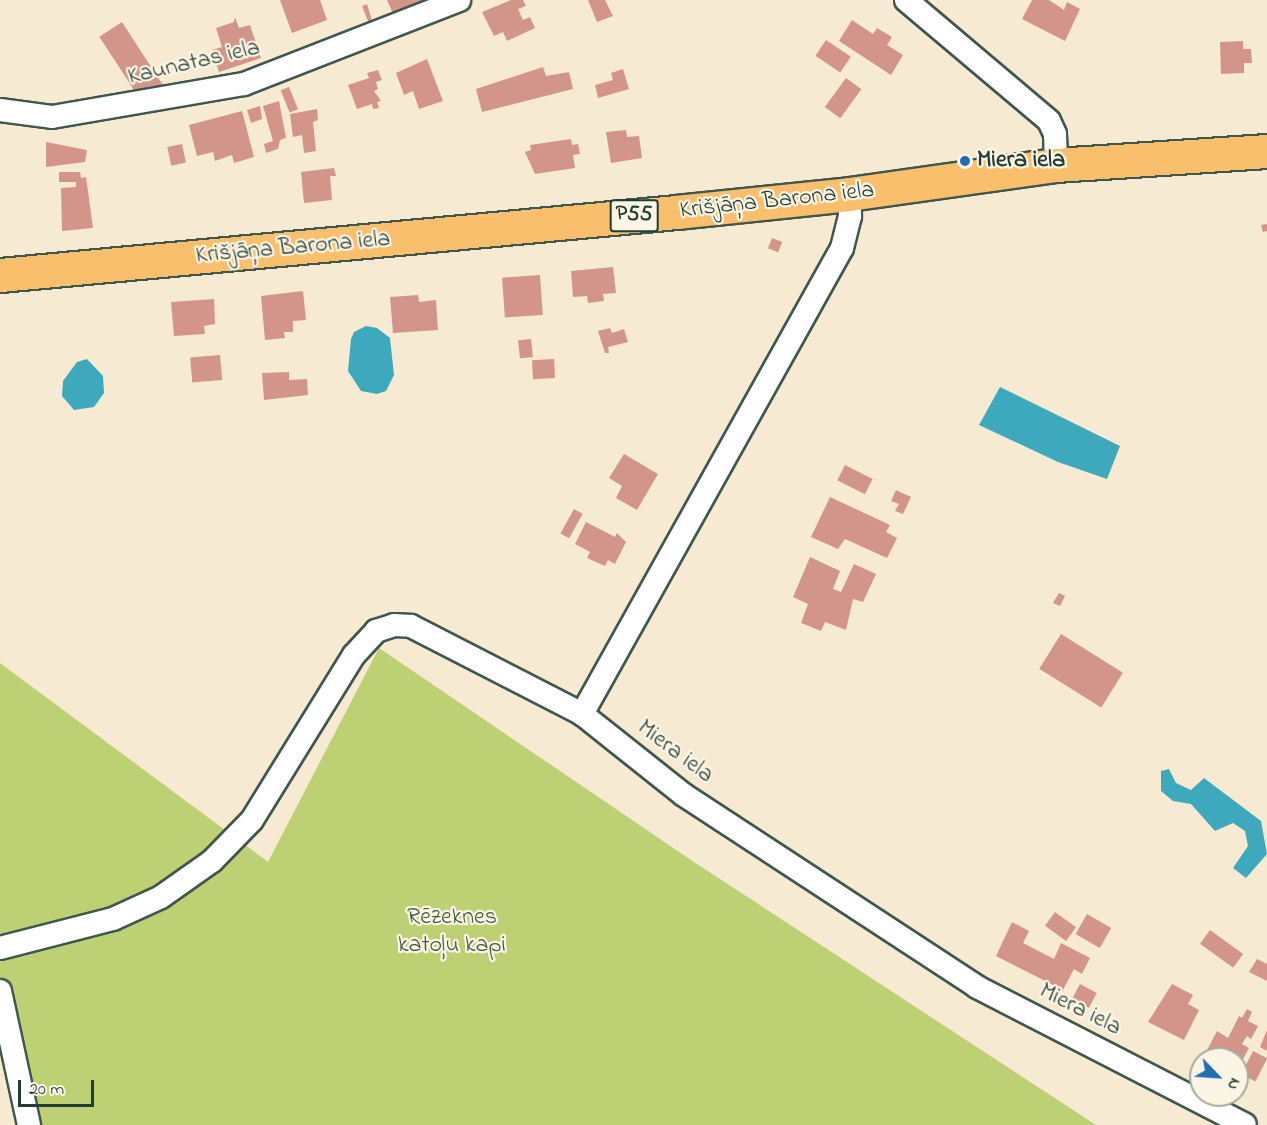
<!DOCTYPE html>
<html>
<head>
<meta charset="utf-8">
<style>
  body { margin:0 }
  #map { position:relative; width:1267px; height:1125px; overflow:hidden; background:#f7ead3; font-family:"Indie Flower",sans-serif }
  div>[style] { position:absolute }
  .green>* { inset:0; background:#bed074 }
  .water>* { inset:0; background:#3ea9bd }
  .building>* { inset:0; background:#d39589; transform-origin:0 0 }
  .roads { filter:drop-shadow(2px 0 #3f574c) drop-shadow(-2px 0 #3f574c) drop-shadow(0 2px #3f574c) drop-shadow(0 -2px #3f574c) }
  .street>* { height:22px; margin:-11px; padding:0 11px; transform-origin:11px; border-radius:11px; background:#fff }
  .primary>* { height:33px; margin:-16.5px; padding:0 16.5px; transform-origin:16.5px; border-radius:16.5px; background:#f9bf6d }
  .dots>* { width:16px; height:16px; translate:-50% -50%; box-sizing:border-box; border:3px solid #fcf5e5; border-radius:50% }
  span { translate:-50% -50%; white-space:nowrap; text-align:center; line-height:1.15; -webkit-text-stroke:4.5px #fcf5e5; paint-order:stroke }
  .shield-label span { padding:2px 4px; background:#fcf5e5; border:2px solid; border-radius:4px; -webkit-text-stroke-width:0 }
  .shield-label { font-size:22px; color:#1f3d34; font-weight:700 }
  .street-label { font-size:24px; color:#1f3d34 }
  .poi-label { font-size:24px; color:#1f3d34; font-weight:700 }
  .left { translate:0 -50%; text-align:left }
  .park-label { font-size:24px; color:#3f5a41 }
  .north { position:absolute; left:1189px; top:1047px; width:60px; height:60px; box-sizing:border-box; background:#fcf5e5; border:2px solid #a4ab9e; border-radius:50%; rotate:115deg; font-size:16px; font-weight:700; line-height:24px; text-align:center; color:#1f3d34 }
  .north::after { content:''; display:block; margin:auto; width:21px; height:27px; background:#1f6fb2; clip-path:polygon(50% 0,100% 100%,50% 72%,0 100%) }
  .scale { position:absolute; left:18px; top:1080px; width:76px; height:27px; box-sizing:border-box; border:3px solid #1f3d34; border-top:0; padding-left:8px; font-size:18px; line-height:21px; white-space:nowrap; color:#1f3d34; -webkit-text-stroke:4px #fcf5e5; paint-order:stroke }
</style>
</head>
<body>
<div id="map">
  <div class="green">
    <i style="clip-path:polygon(379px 648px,691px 860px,1096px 1125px,37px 1125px,0 985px,0 663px,268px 862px)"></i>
  </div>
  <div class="water">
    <i style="clip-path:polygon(366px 326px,377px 328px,390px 338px,394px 375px,386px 391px,377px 394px,361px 391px,348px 371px,351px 339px,354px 332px)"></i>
    <i style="clip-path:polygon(87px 359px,103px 376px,104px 393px,94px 407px,74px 410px,62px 396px,63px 381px,77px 362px)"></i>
    <i style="clip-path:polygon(1000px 387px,1120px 446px,1107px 479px,1058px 462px,979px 425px)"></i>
    <i style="clip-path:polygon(1169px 769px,1176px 783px,1191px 790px,1204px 778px,1261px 821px,1267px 854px,1246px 878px,1233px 868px,1248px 846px,1245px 831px,1233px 823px,1215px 831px,1191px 804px,1173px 801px,1161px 791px,1161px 771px)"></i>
  </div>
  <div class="building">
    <i style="clip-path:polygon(280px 0,320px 0,327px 20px,292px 33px)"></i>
    <i style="clip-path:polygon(387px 0,430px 0,394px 16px)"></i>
    <i style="clip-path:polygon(511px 0,523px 0,526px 6px,518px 9px,523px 20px,530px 17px,535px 28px,507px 41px,503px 32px,494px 36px,482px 12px)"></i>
    <i style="clip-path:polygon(588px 0,605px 0,613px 16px,597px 22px)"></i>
    <i style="clip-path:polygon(1032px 0,1049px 0,1064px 10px,1067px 2px,1080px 9px,1065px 41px,1022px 19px)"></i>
    <i style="clip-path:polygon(367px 4px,373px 24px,370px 26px,362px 6px)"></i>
    <i style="clip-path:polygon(235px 17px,239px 28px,250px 25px,261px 58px,219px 72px,212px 50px,222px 47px,216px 28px,234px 22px)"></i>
    <i style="clip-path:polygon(852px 20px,873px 34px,877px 28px,892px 37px,887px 45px,903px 55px,891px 75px,839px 41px)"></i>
    <i style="left:122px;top:22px;width:75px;height:27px;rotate:57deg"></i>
    <i style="left:826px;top:40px;width:30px;height:19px;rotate:34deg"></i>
    <i style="clip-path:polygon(1243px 41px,1243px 49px,1251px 49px,1252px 63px,1244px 63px,1244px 73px,1221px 74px,1220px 42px)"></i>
    <i style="clip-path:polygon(427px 59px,443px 101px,419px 109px,413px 91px,404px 95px,396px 73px)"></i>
    <i style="clip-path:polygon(543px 67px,546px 76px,569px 72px,573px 89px,482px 112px,476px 89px)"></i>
    <i style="clip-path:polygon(623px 69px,629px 89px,598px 98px,595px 85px,613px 80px,611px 73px)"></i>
    <i style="clip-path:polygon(378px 70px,382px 80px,376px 82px,378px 89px,374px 91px,381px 101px,377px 102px,379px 108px,373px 109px,372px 104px,357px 109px,348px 85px,369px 78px,367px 73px)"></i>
    <i style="left:846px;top:78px;width:19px;height:36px;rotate:36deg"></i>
    <i style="left:289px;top:87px;width:24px;height:9px;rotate:68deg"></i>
    <i style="clip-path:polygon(279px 101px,286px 138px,280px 140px,278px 149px,266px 153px,264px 144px,273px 141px,263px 106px)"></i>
    <i style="clip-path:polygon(260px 106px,262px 119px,251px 123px,247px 110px)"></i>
    <i style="clip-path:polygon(317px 109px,318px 120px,313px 122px,316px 151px,304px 153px,302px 135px,293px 137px,290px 114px)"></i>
    <i style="clip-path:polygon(242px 111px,254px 157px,234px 163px,232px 155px,215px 161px,213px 152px,197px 156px,189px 125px)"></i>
    <i style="clip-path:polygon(626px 130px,627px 137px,639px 136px,642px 158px,611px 163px,606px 132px)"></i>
    <i style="clip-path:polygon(571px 139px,572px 145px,578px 144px,580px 154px,573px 155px,575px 168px,535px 174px,525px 152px,531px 150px,530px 145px)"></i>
    <i style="clip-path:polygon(46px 142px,87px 150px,85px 162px,46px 167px)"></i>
    <i style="left:182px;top:144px;width:19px;height:15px;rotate:78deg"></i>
    <i style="clip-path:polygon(334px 168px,336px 176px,330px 176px,332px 200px,304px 203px,301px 172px)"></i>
    <i style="clip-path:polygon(59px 172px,80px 172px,81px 178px,86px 177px,93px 228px,62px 231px,61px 188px,76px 187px,76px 182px,59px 182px)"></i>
    <i style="clip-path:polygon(1267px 224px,1267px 231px,1263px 232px,1261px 225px)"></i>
    <i style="left:772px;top:238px;width:11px;height:11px;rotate:22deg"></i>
    <i style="clip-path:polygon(613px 267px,616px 293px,603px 294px,604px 301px,588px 303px,587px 296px,573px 297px,571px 271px)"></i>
    <i style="left:540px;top:275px;width:40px;height:38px;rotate:86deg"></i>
    <i style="clip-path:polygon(303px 291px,306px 320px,293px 321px,293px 332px,284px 332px,285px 338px,265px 340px,261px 296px)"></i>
    <i style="clip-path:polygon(418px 295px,419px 302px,436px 300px,438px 330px,393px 333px,390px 297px)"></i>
    <i style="clip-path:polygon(214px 299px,215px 324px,204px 326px,205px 334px,174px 336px,171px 302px)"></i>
    <i style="clip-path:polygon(610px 328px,612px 333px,624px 329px,628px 342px,608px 347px,609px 353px,605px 353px,598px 331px)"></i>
    <i style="left:531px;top:339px;width:18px;height:13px;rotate:84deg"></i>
    <i style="left:220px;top:355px;width:25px;height:30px;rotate:85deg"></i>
    <i style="left:554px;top:359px;width:19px;height:22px;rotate:87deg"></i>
    <i style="clip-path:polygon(289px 372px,289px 380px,307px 379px,308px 395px,264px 400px,262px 373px)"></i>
    <i style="clip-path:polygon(624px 454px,658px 474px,637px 510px,616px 498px,622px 486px,609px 478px)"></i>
    <i style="left:845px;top:465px;width:31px;height:17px;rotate:27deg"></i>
    <i style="clip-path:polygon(896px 490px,911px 497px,903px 514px,895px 511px,899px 504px,891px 501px)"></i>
    <i style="clip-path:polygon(830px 497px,890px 525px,886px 532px,897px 538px,887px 558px,845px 539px,838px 549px,811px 537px)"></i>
    <i style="left:574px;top:509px;width:10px;height:28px;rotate:29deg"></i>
    <i style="clip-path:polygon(586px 522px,615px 537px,617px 533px,626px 542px,615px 564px,608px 560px,605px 566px,587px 558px,590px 552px,575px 544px)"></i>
    <i style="clip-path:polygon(810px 557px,840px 571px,833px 589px,841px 592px,854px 564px,876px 574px,863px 602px,853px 599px,846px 630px,825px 622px,821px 631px,801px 623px,808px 604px,793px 597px)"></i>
    <i style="clip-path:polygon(1059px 593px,1065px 596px,1060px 606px,1053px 603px)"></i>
    <i style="left:1061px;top:634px;width:73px;height:41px;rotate:32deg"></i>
    <i style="left:1055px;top:912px;width:26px;height:17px;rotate:36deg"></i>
    <i style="left:1087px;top:914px;width:28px;height:23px;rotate:30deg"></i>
    <i style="clip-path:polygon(1012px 922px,1029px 931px,1023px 943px,1054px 959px,1061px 943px,1090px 958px,1082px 974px,1074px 969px,1063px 990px,996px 956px)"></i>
    <i style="left:1210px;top:930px;width:41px;height:17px;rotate:36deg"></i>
    <i style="clip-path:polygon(1257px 959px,1267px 964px,1267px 981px,1249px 972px)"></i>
    <i style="left:1080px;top:984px;width:19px;height:17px;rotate:28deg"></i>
    <i style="clip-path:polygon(1172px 984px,1193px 995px,1188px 1004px,1199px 1010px,1184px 1040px,1148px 1022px)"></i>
    <i style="clip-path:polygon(1247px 1009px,1252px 1012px,1248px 1021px,1258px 1026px,1251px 1039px,1247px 1036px,1242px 1044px,1249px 1048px,1237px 1070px,1237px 1059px,1204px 1056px,1217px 1031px,1228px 1038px,1239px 1016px,1242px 1018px)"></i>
    <i style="clip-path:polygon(1267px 1030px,1267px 1051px,1260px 1047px)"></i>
    <i style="left:1253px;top:1051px;width:16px;height:26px;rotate:27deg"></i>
  </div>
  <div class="roads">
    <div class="street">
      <i style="left:906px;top:0;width:187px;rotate:40.2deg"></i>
      <i style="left:1049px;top:121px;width:14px;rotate:65deg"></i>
      <i style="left:1055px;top:134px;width:31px;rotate:88deg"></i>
      <i style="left:0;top:110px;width:52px;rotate:7.7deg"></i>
      <i style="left:52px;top:117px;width:195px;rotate:-9.8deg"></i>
      <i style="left:244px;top:84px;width:231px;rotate:-21.3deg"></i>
      <i style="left:849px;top:194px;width:22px;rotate:87deg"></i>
      <i style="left:850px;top:216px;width:33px;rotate:104deg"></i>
      <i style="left:842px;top:248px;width:534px;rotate:119.16deg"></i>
      <i style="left:582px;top:714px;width:130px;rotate:38.5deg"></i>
      <i style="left:684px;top:795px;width:350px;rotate:33.2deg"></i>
      <i style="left:977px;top:987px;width:301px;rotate:27.2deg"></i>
      <i style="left:0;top:948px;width:117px;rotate:-14.4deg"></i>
      <i style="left:113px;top:919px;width:53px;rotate:-24.6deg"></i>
      <i style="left:161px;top:897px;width:62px;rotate:-35.2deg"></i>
      <i style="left:212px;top:861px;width:57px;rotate:-45.7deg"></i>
      <i style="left:252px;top:820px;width:194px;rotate:-58.3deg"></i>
      <i style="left:354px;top:655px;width:33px;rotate:-47deg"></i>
      <i style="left:376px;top:631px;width:19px;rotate:-18deg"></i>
      <i style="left:394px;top:625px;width:17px;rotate:3deg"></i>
      <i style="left:411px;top:626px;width:192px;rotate:27.2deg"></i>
      <i style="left:0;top:991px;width:137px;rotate:77.8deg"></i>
    </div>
    <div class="primary">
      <i style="left:0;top:275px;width:679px;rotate:-5.32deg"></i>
      <i style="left:676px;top:212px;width:174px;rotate:-5.9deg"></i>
      <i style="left:849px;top:194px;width:209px;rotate:-8deg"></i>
      <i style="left:1056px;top:165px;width:211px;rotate:-3.8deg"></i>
    </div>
  </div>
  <div class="dots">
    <i style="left:965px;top:161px;background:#1f6fb2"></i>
  </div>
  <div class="shield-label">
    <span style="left:634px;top:216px">P55</span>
  </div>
  <div class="street-label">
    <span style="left:194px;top:63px;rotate:-13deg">Kaunatas iela</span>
    <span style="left:777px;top:201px;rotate:-6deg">Krišjāņa Barona iela</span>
    <span style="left:293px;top:248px;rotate:-5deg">Krišjāņa Barona iela</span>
    <span style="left:675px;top:752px;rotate:37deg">Miera iela</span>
    <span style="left:1080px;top:1010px;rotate:27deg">Miera iela</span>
  </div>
  <div class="poi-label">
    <span class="left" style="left:977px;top:161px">Miera iela</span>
  </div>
  <div class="park-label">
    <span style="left:452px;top:932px">Rēzeknes<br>katoļu kapi</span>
  </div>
  <div class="north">N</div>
  <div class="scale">20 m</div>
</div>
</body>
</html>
